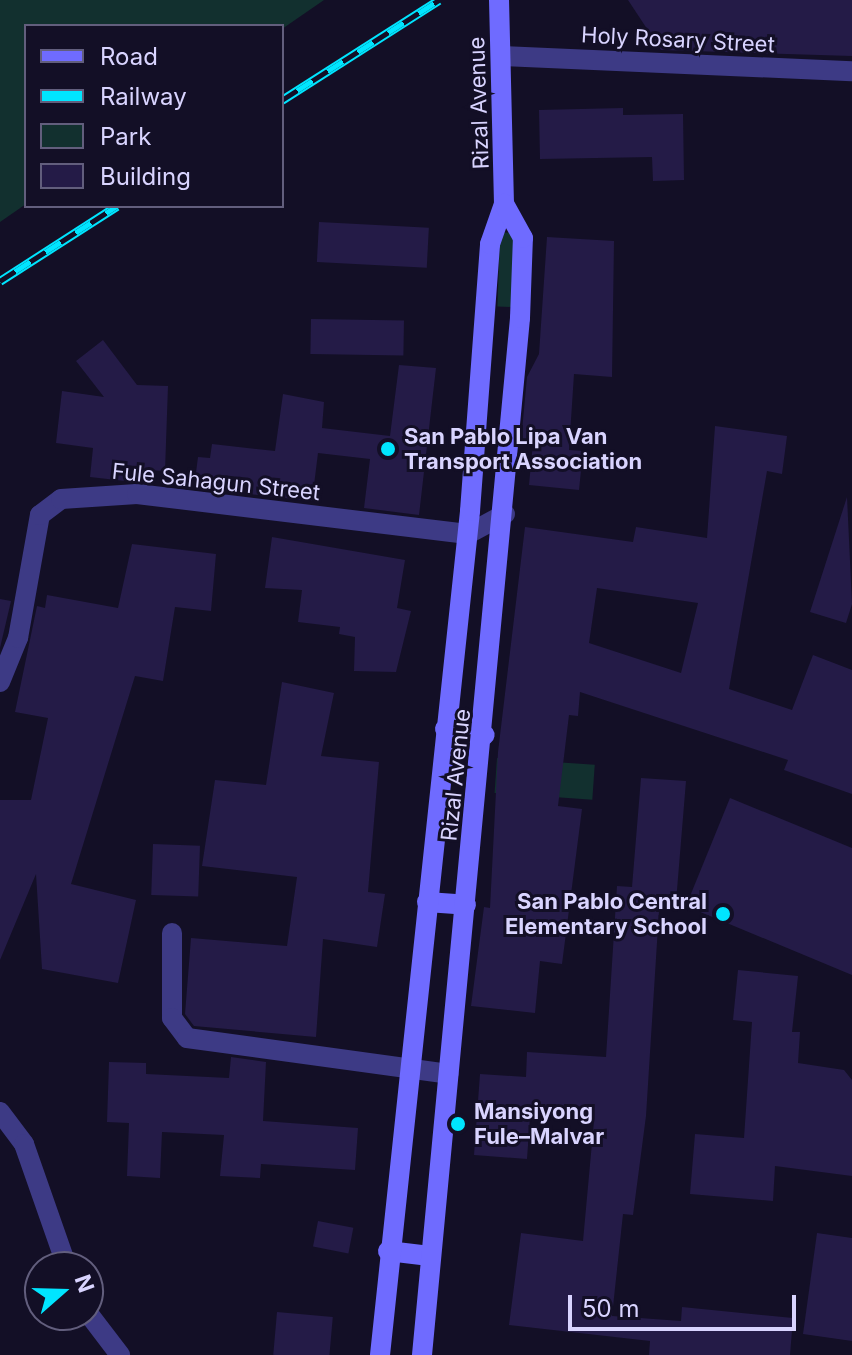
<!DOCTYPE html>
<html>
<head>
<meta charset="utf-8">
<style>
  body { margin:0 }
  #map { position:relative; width:852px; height:1355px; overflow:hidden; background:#130f26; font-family:Inter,sans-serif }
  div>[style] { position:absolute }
  .green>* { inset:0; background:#12302f; transform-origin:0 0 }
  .building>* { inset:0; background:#241b47; transform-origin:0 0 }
  .minor>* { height:20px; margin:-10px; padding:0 10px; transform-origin:10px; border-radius:10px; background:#3d3a85 }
  .tertiary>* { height:20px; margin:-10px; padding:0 10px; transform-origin:10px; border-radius:10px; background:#3d3a85 }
  .secondary>* { height:20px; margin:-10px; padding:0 10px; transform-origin:10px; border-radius:10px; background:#6f6bff }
  .rail>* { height:9px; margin-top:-4.5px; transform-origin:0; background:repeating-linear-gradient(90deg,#130f26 0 18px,#00e5ff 0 36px); box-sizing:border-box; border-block:2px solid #00e5ff }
  .dots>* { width:22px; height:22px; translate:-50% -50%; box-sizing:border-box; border:4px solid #130f26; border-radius:50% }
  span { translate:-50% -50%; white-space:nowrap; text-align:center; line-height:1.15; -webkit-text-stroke:6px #130f26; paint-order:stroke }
  .street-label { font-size:22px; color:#d9d4ff }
  .poi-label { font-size:22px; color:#d9d4ff; font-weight:700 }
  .left { translate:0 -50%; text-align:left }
  .right { translate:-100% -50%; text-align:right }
  .legend { position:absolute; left:24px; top:24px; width:260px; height:184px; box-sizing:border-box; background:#130f26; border:2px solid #625e7d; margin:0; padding:10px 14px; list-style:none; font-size:24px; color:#d9d4ff }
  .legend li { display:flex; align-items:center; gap:16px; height:40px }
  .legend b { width:40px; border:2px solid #625e7d }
  .north { position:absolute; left:24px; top:1251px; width:80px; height:80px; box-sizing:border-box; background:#130f26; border:2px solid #625e7d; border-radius:50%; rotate:70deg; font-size:22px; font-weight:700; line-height:32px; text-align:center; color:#d9d4ff }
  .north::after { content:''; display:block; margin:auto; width:28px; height:36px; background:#00e5ff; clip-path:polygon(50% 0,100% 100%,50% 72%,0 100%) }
  .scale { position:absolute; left:568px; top:1295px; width:228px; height:36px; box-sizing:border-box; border:4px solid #d9d4ff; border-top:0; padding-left:10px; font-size:24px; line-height:28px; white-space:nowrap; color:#d9d4ff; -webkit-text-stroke:6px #130f26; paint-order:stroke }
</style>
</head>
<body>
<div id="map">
  <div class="green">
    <i style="clip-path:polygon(0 0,324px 0,282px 29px,26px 26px,26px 204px,0 222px)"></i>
    <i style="left:514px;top:233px;width:74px;height:14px;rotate:92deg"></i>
    <i style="left:497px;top:758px;width:98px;height:35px;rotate:4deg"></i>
  </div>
  <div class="building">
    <i style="clip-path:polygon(628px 0,852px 0,852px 56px,661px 50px)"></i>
    <i style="clip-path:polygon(623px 108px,623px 115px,683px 114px,684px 180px,653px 181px,652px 157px,540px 159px,539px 110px)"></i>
    <i style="left:319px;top:222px;width:110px;height:40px;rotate:3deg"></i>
    <i style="clip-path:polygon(547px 237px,614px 241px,612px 377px,574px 374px,569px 450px,583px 451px,579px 490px,529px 485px,533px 443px,521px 442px,527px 377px,539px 354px)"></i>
    <i style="left:311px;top:319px;width:93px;height:35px;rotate:1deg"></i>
    <i style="clip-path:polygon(103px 340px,137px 385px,168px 386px,165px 471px,127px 469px,125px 481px,90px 477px,93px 448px,56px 443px,62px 391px,104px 397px,76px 361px)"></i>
    <i style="clip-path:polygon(399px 365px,436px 368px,419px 515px,364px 508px,370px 459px,318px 453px,312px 501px,194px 488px,198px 457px,210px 458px,212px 444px,275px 451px,283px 394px,324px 402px,322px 428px,390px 436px)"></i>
    <i style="clip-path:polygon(evenodd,715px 426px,787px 436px,782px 474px,767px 471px,729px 689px,792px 710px,813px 655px,852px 670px,852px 794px,784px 770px,788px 760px,580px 692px,578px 716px,569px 715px,558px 806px,582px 809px,562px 964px,540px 961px,535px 1013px,471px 1006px,484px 907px,490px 908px,498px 752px,525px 527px,633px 542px,636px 527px,707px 538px,715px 426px,597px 588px,698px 603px,681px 673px,589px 643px,597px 588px)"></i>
    <i style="clip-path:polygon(847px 497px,852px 604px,846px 623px,810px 612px)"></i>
    <i style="clip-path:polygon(272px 537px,405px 560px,397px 608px,411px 611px,396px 672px,354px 671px,355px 637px,339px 634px,340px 627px,298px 622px,302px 590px,265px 588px)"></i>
    <i style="clip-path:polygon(132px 544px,216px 554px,211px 611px,175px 607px,163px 681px,135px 676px,71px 884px,136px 900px,118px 983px,42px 969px,36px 874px,0 960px,0 800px,31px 800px,48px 718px,15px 712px,37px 606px,45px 608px,47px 595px,118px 608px)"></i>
    <i style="clip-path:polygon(0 599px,11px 601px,0 648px)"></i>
    <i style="clip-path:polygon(282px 682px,334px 693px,321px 756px,379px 762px,368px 892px,385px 894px,377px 947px,323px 939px,316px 1037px,194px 1026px,185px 1014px,191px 938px,287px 946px,297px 877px,202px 866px,215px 780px,266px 785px)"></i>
    <i style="clip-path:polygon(641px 778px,686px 781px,676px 902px,660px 895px,646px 1116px,633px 1215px,623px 1214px,612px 1316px,681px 1321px,682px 1307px,793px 1318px,790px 1355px,649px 1355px,650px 1341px,509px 1325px,521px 1233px,583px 1241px,594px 1121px,530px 1117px,527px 1159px,474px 1155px,480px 1074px,526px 1077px,527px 1052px,606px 1057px,617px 886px,632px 887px)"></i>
    <i style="clip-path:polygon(730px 798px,852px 848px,852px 975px,686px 906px)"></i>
    <i style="left:153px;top:844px;width:47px;height:51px;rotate:2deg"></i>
    <i style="clip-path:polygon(738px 970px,798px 976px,792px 1032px,800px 1032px,798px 1063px,844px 1070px,852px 1080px,852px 1176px,775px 1166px,773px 1201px,690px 1194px,695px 1134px,744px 1138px,752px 1022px,733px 1020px)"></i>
    <i style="clip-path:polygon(231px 1057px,266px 1062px,263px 1121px,358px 1128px,355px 1170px,261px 1164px,260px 1178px,220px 1176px,224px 1135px,162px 1132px,160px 1178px,127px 1176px,129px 1123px,107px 1122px,109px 1062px,146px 1063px,146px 1074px,229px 1078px)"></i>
    <i style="left:318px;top:1221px;width:36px;height:26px;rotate:11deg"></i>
    <i style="clip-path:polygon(817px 1233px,852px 1238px,852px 1341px,803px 1334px)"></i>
    <i style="left:277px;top:1312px;width:56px;height:43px;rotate:5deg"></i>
  </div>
  <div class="minor">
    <i style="left:0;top:682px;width:48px;rotate:-67.8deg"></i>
    <i style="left:18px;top:638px;width:125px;rotate:-79.9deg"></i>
    <i style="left:40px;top:515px;width:26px;rotate:-37deg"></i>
    <i style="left:61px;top:499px;width:76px;rotate:-3.8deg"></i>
    <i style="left:137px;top:494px;width:333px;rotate:6.9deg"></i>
    <i style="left:468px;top:534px;width:42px;rotate:-28.4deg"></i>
    <i style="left:172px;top:933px;width:85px;rotate:90deg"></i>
    <i style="left:172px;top:1018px;width:25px;rotate:53deg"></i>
    <i style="left:187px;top:1038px;width:264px;rotate:7.8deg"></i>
    <i style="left:0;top:1112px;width:40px;rotate:53deg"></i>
    <i style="left:24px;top:1144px;width:130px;rotate:70.7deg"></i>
    <i style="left:88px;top:1313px;width:53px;rotate:52.7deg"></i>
  </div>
  <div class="tertiary">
    <i style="left:503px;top:56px;width:349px;rotate:2.5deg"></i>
  </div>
  <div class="secondary">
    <i style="left:445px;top:729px;width:40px;rotate:8.5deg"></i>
    <i style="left:427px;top:902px;width:39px;rotate:4deg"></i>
    <i style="left:388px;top:1251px;width:42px;rotate:6.8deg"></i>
    <i style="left:380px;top:1355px;width:849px;rotate:-83.91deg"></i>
    <i style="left:470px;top:511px;width:268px;rotate:-85.7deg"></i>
    <i style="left:490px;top:244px;width:42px;rotate:-70.7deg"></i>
    <i style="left:504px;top:204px;width:204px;rotate:-91.4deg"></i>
    <i style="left:422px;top:1355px;width:1042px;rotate:-84.6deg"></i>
    <i style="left:520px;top:318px;width:80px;rotate:-87.9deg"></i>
    <i style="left:523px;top:238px;width:39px;rotate:-119deg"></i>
  </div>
  <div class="rail">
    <i style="left:282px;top:100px;width:186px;rotate:-32.5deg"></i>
    <i style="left:0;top:281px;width:139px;rotate:-32.7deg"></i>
  </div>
  <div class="dots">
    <i style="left:388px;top:449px;background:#00e5ff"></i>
    <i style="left:723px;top:914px;background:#00e5ff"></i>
    <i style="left:458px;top:1124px;background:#00e5ff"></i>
  </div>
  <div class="street-label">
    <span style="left:678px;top:40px;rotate:3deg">Holy Rosary Street</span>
    <span style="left:479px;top:103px;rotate:-92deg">Rizal Avenue</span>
    <span style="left:216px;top:482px;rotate:6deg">Fule Sahagun Street</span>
    <span style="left:456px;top:775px;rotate:-84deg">Rizal Avenue</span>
  </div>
  <div class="poi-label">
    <span class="left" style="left:404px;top:449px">San Pablo Lipa Van<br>Transport Association</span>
    <span class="right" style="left:707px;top:914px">San Pablo Central<br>Elementary School</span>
    <span class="left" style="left:474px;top:1124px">Mansiyong<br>Fule–Malvar</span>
  </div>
  <ul class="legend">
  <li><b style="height:10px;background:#6f6bff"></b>Road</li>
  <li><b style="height:10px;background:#00e5ff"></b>Railway</li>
  <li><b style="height:22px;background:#12302f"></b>Park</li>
  <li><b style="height:22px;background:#241b47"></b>Building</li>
  </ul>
  <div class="north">N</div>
  <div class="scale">50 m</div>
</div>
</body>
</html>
